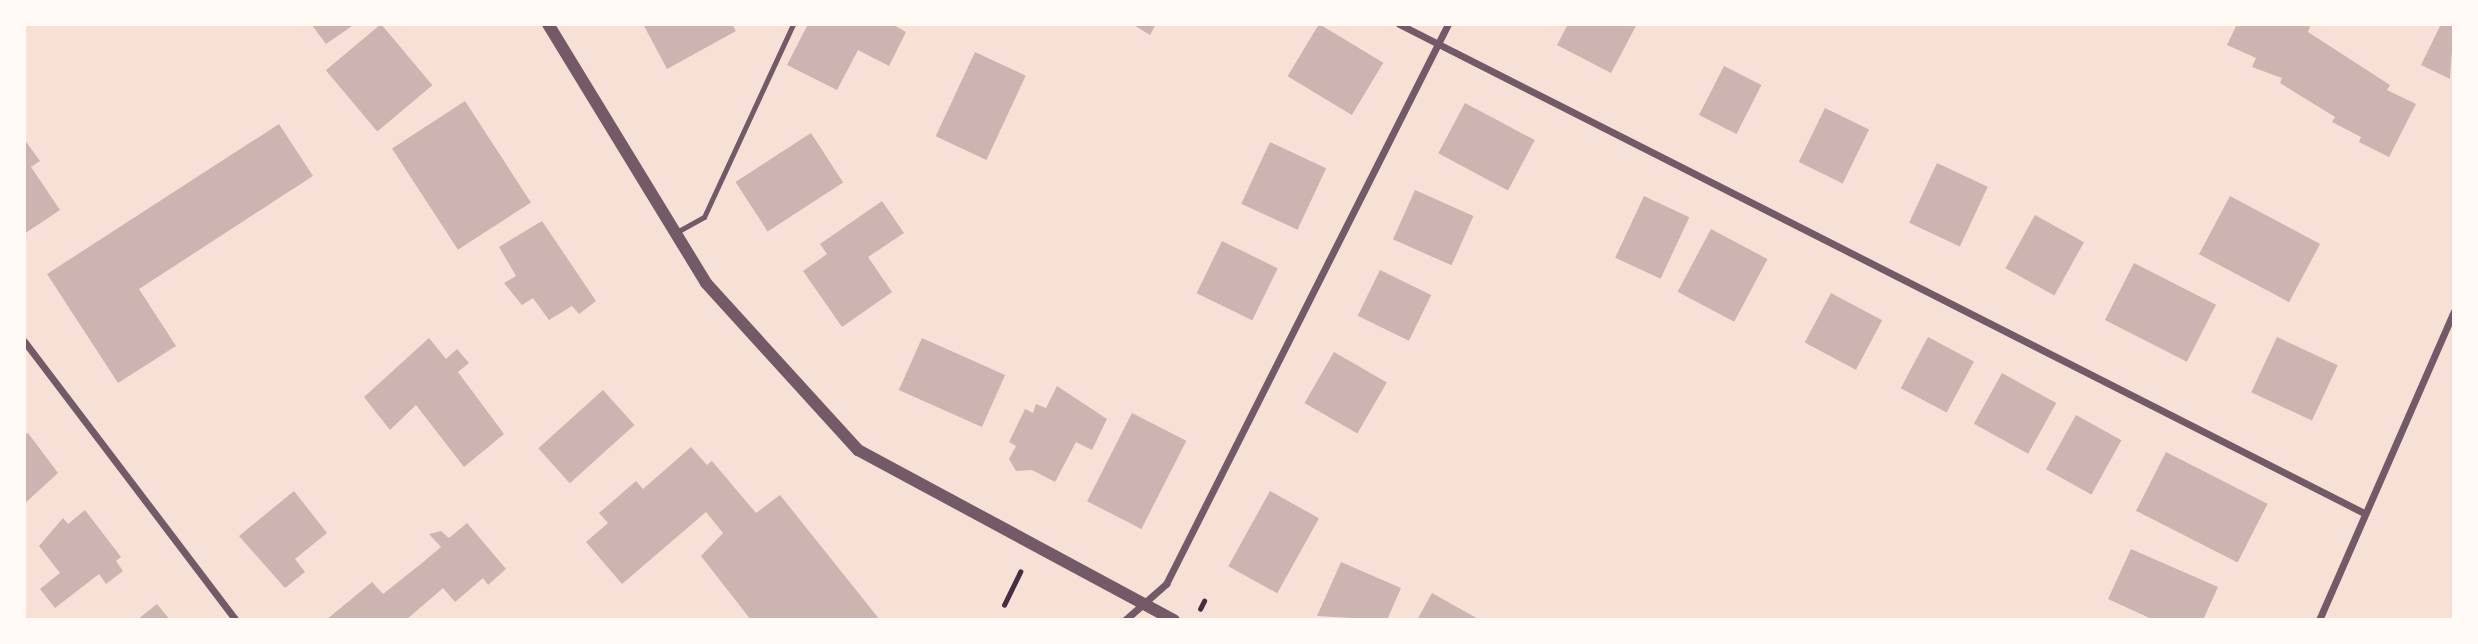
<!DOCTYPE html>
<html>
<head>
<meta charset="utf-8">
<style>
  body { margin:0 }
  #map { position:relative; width:2478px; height:644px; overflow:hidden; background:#f7e1d7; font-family:"Open Sans",sans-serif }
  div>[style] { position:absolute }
  .building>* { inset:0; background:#ccb4b1; transform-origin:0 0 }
  .path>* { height:4.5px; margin:-2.25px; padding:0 2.25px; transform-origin:2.25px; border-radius:2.25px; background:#4a2c40 }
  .service>* { height:5px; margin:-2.5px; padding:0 2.5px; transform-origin:2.5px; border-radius:2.5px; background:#755966 }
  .minor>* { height:7px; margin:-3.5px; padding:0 3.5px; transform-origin:3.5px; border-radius:3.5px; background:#755966 }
  .tertiary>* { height:12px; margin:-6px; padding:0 6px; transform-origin:6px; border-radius:6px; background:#755966 }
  span { translate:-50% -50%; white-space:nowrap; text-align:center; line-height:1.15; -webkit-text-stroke:5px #fffaf5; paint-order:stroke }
  .frame { position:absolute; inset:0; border:26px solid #fffaf5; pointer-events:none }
</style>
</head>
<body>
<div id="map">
  <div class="building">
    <i style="clip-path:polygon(311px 24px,355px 24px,326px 44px)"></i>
    <i style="left:381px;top:24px;width:80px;height:72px;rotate:50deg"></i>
    <i style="clip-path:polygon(643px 24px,732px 24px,736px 31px,667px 69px)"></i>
    <i style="clip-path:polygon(808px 24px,892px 24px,906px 32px,889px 66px,858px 50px,837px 90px,787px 65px)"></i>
    <i style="clip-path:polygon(1132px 24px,1156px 24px,1150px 35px)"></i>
    <i style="left:1319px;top:24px;width:75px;height:61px;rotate:31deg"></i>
    <i style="clip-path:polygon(1568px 24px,1637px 24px,1611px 73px,1557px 45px)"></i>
    <i style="clip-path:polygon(2237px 24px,2311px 24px,2308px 32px,2390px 85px,2387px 90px,2416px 104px,2389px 157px,2359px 142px,2361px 137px,2332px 122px,2335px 117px,2280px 83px,2282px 78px,2252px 67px,2256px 58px,2227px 45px)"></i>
    <i style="clip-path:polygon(2441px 24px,2454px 24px,2450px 79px,2421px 65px)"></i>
    <i style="left:975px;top:52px;width:56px;height:93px;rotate:25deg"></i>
    <i style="left:1724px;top:66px;width:42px;height:55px;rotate:27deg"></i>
    <i style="left:465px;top:101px;width:121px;height:87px;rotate:57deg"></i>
    <i style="left:1465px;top:103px;width:79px;height:57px;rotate:28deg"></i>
    <i style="left:1825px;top:108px;width:49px;height:60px;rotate:26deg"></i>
    <i style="clip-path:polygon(279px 124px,313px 176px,139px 289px,176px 346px,118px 383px,47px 274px)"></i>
    <i style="left:811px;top:133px;width:59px;height:90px;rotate:57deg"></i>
    <i style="clip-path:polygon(24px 139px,40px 161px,31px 167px,60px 210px,24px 234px)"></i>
    <i style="left:1270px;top:142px;width:62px;height:68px;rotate:25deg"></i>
    <i style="left:1937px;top:163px;width:56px;height:66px;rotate:25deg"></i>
    <i style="left:1415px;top:190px;width:64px;height:54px;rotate:24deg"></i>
    <i style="left:1644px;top:196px;width:50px;height:68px;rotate:25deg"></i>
    <i style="left:2230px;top:196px;width:102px;height:66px;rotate:28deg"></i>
    <i style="clip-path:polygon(882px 201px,904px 233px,868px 257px,892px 292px,842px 327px,803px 271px,827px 254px,820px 244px)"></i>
    <i style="left:2035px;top:215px;width:56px;height:61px;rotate:29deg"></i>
    <i style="clip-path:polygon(542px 221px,596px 301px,579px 314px,572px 306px,549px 320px,533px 298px,522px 305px,504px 283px,516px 276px,499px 247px)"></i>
    <i style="left:1711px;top:229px;width:64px;height:71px;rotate:28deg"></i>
    <i style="left:1222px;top:241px;width:62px;height:58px;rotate:26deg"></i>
    <i style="left:2134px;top:263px;width:92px;height:64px;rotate:27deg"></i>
    <i style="left:1380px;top:270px;width:57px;height:51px;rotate:26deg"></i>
    <i style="left:1831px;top:293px;width:58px;height:56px;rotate:28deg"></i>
    <i style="left:1928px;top:337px;width:52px;height:58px;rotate:28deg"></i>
    <i style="left:2277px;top:337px;width:67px;height:61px;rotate:25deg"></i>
    <i style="clip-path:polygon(429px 338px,446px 359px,457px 349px,469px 363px,458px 372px,504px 434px,464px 467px,416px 405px,390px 430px,364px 397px)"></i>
    <i style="left:922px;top:338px;width:91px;height:57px;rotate:24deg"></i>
    <i style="left:1334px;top:352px;width:61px;height:59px;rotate:30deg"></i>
    <i style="left:2002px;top:373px;width:62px;height:58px;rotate:29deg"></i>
    <i style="clip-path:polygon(1057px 386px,1107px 419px,1092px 450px,1076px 442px,1055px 482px,1032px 470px,1016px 471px,1009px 459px,1016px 446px,1009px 442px,1025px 409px,1033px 413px,1036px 404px,1046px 408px)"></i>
    <i style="left:603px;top:390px;width:47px;height:87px;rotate:48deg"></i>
    <i style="left:1132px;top:413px;width:61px;height:99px;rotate:27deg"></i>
    <i style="left:2076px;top:415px;width:52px;height:62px;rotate:29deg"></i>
    <i style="clip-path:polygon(28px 433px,58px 473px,24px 504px,24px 435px)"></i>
    <i style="clip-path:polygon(691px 447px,707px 465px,712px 461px,756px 513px,780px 495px,880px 620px,751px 620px,701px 556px,723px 533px,706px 512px,622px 584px,586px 542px,608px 523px,599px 513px,636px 481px,643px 489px)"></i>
    <i style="left:2166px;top:452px;width:114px;height:66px;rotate:27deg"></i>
    <i style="clip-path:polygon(294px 491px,327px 533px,295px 559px,305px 572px,285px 588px,239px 536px)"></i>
    <i style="left:1270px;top:491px;width:56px;height:86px;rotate:29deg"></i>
    <i style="clip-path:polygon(85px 510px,121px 557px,116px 561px,123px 571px,106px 584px,99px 574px,55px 608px,40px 589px,60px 573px,39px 546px,63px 518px,68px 524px)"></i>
    <i style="clip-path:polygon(467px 523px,506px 569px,488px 585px,483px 578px,455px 602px,443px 588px,406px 620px,326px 620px,372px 582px,383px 594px,422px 563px,441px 547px,429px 534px,441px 531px,449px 538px)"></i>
    <i style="clip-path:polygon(2131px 549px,2218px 587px,2203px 620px,2154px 620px,2108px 599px)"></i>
    <i style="clip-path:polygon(1341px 562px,1401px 588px,1387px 620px,1317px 616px)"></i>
    <i style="clip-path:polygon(1432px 593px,1480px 620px,1417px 620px)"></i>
    <i style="clip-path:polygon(157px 604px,170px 620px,137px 620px)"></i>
  </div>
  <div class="path">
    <i style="left:1004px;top:605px;width:37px;rotate:-64deg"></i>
    <i style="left:1200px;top:609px;width:9px;rotate:-63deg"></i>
  </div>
  <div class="service">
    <i style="left:675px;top:233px;width:33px;rotate:-29deg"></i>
    <i style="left:704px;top:217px;width:213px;rotate:-65.2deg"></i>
  </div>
  <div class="minor">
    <i style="left:1399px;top:24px;width:1082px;rotate:26.87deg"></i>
    <i style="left:24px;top:341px;width:350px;rotate:52.8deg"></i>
    <i style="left:1125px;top:620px;width:55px;rotate:-41.3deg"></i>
    <i style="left:1166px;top:584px;width:627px;rotate:-63.27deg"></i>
    <i style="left:2319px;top:620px;width:337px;rotate:-66.4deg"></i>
  </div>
  <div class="tertiary">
    <i style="left:548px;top:24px;width:303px;rotate:58.6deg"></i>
    <i style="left:706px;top:283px;width:226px;rotate:47.7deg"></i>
    <i style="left:858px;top:450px;width:359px;rotate:28.3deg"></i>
  </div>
  <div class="frame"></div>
</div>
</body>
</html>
